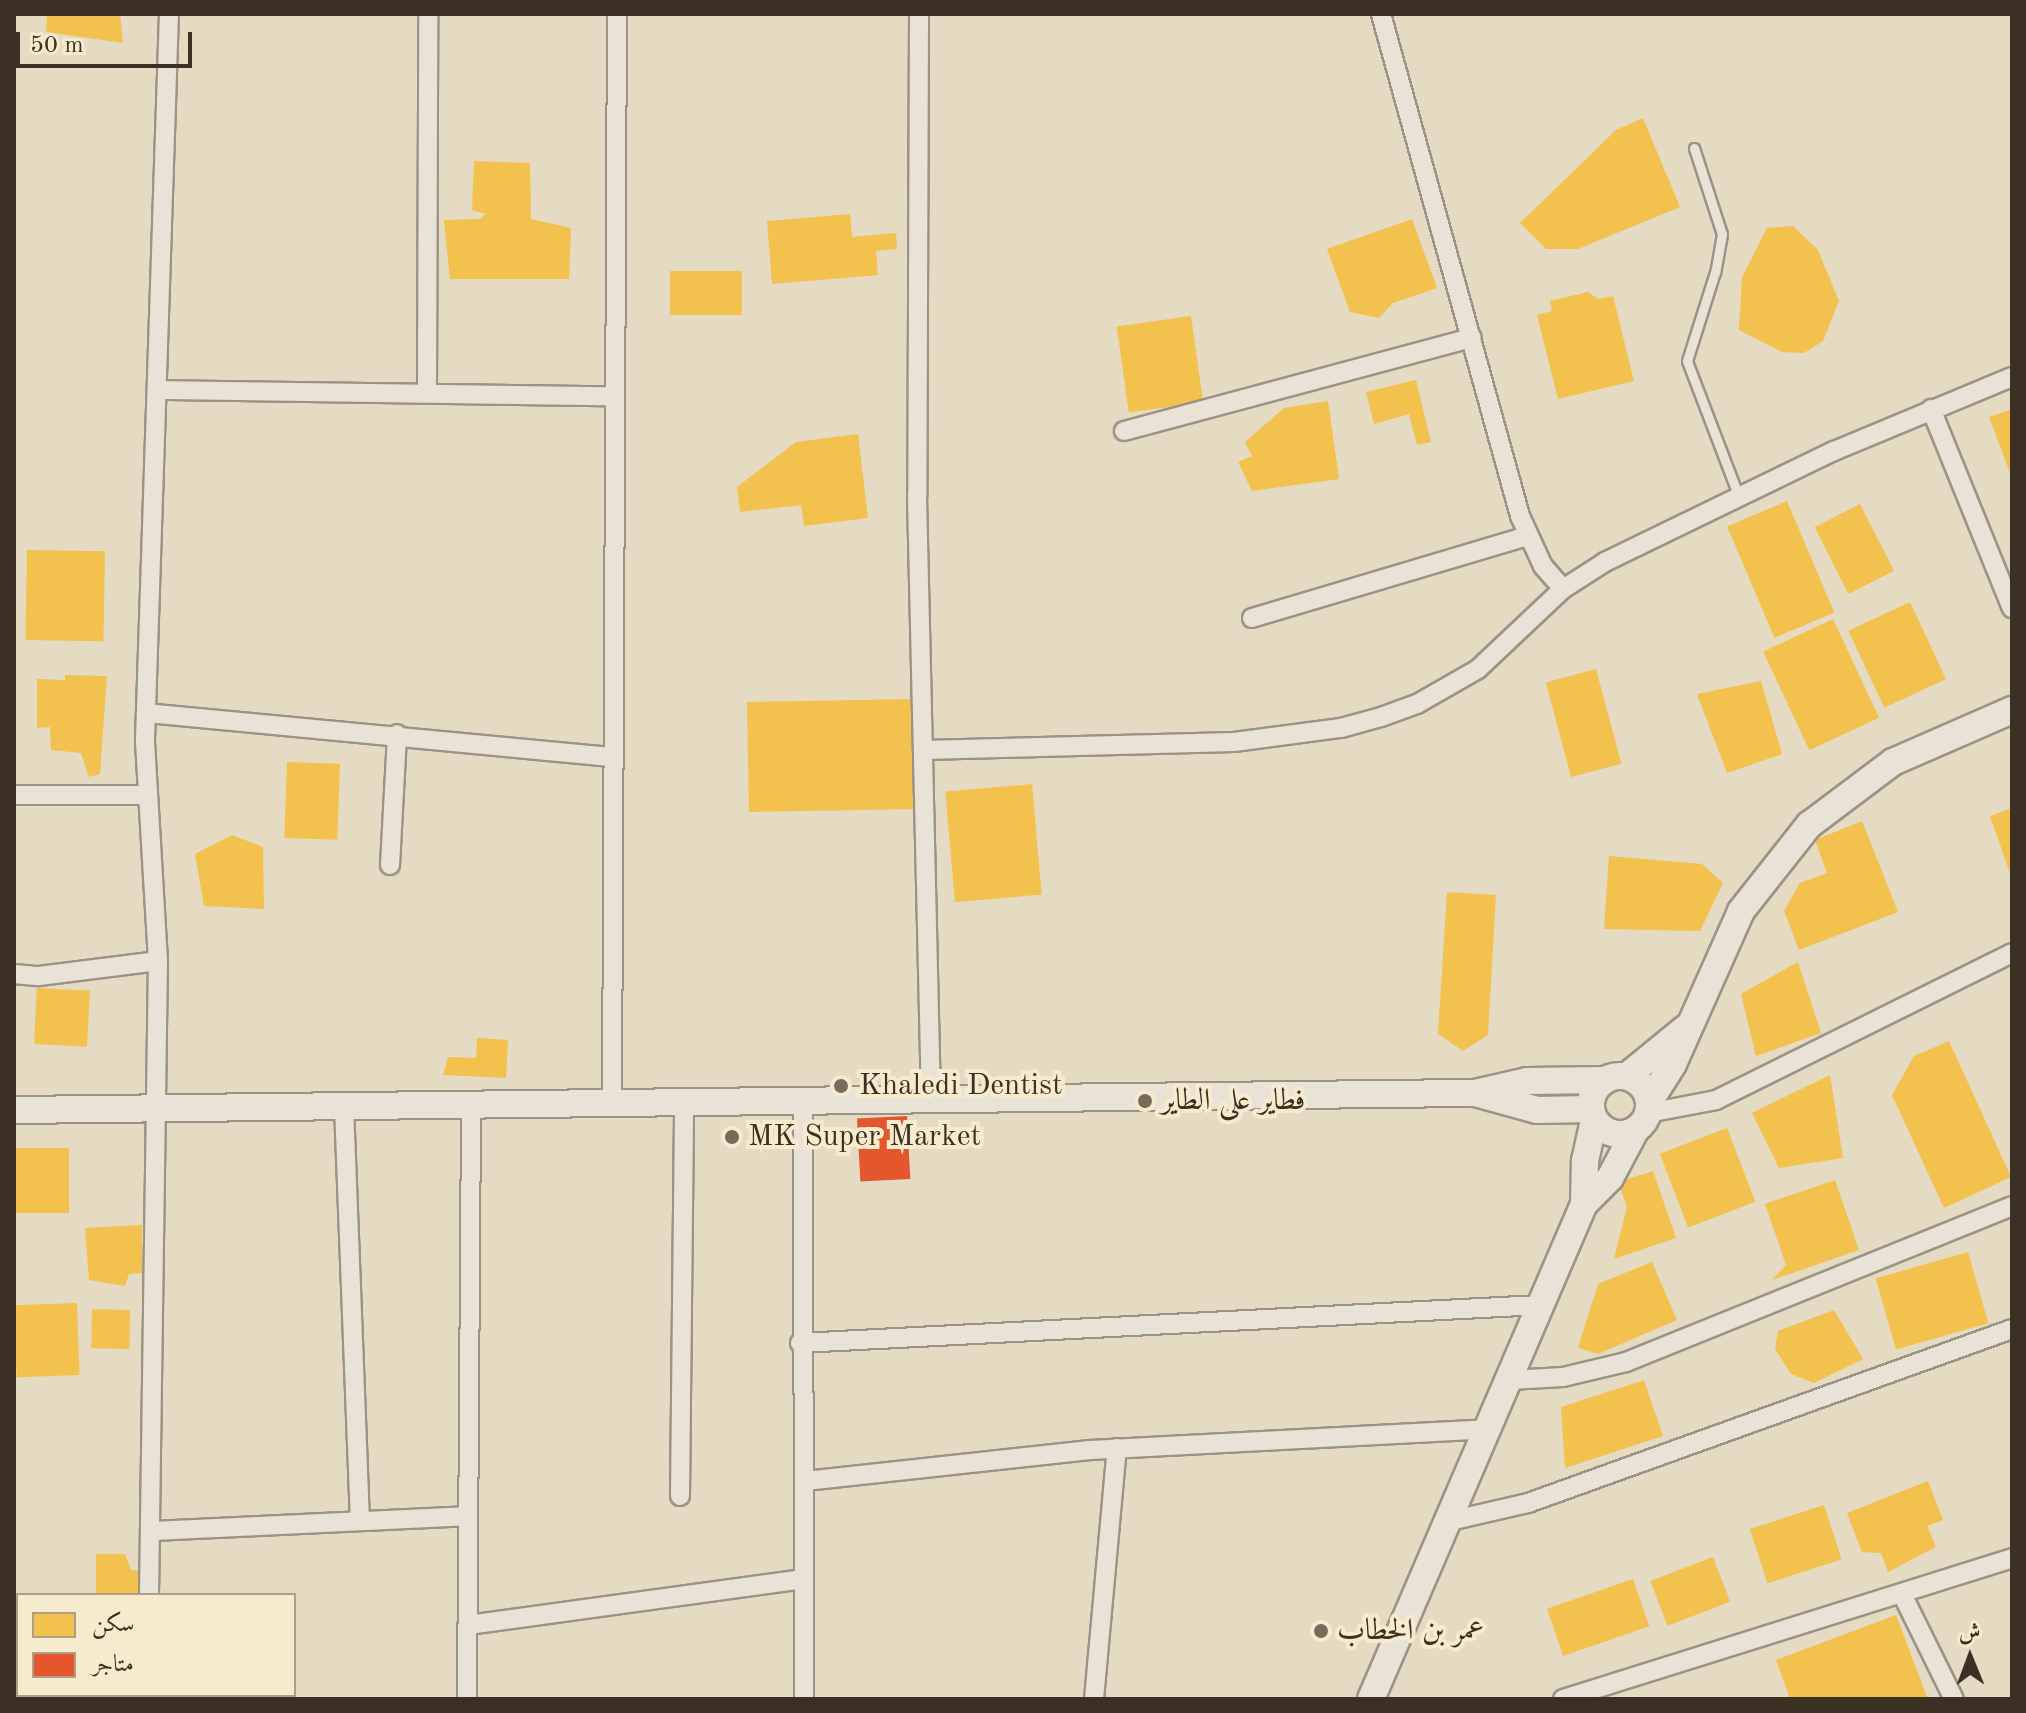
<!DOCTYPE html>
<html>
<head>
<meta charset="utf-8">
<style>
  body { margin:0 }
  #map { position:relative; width:2026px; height:1713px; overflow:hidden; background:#e5dac2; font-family:"Old Standard TT",Amiri,serif }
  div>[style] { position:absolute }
  .homes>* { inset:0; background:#f2c14e; transform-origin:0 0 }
  .shops>* { inset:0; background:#e4572e; transform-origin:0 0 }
  .roads { filter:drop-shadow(2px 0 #9b9384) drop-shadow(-2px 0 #9b9384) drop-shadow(0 2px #9b9384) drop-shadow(0 -2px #9b9384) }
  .lane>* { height:9px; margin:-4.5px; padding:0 4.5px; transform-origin:4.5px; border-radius:4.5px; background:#e9e3d7 }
  .street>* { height:18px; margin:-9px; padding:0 9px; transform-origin:9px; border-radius:9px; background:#e9e3d7 }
  .secondary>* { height:26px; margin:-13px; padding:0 13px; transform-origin:13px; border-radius:13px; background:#e9e3d7 }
  .secondary>.ring { margin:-13px; padding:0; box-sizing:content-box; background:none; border:26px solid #e9e3d7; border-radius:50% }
  .dots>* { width:22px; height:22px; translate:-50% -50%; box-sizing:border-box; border:4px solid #f7ebce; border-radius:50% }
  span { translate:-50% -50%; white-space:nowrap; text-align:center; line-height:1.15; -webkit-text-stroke:8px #f7ebce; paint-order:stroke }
  .poi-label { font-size:30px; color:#3b3023 }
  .left { translate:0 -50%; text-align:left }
  .frame { position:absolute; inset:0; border:16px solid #3b3023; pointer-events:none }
  .legend { position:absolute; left:16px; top:1593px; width:280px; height:104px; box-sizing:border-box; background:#f7ebce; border:2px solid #aca08a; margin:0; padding:10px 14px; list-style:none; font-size:24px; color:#3b3023 }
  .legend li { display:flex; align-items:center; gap:16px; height:40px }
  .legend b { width:40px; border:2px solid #aca08a }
  .north { position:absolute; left:1930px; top:1617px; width:80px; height:80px; -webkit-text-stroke:6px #f7ebce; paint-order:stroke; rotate:359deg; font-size:22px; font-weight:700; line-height:32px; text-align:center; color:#3b3023 }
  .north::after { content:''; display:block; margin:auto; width:28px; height:36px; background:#3b3023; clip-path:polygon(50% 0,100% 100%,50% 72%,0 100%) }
  .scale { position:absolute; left:16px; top:32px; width:176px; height:36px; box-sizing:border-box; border:4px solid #3b3023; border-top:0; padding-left:10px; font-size:24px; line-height:28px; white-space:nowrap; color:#3b3023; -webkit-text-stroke:6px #f7ebce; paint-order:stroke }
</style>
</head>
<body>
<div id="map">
  <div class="homes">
    <i style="clip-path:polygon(47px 14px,120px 14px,123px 43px,46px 32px)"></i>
    <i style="clip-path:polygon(1643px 118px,1680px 207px,1578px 249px,1546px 249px,1520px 223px,1616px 130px)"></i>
    <i style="clip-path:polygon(474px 161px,530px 163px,531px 219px,571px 228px,569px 279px,450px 279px,444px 220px,480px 219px,486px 214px,472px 210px)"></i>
    <i style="clip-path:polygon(850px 214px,852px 237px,896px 233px,897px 249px,876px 251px,878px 275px,772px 284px,767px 221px)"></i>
    <i style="clip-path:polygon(1412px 219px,1437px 288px,1393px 303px,1379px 318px,1350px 312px,1327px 249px)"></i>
    <i style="clip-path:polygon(1793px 226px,1818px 250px,1839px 301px,1823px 341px,1804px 353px,1782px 352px,1739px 330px,1742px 277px,1767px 228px)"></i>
    <i style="left:670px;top:271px;width:72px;height:44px"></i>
    <i style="clip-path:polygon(1588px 292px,1598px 299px,1613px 296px,1634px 381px,1558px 399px,1537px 315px,1552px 311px,1550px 301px)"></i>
    <i style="left:1191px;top:316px;width:87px;height:75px;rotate:82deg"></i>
    <i style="clip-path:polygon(1416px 380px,1431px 442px,1417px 445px,1409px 414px,1374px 424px,1366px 392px)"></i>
    <i style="clip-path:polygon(1328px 401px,1339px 479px,1252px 491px,1238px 462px,1252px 456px,1245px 442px,1284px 408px)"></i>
    <i style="clip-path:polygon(2012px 409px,2012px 478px,1989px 417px)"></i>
    <i style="clip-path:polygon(858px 434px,868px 518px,804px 526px,801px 505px,740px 512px,737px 487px,796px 442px)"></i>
    <i style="left:1787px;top:501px;width:121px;height:65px;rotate:67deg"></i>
    <i style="left:1860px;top:504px;width:75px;height:51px;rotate:63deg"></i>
    <i style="left:27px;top:550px;width:78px;height:90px;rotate:1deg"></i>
    <i style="left:1910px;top:602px;width:85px;height:68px;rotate:65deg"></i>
    <i style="left:1833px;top:619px;width:109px;height:77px;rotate:65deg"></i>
    <i style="left:1596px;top:669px;width:98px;height:52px;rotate:75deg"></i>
    <i style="clip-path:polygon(65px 675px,107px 676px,100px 774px,89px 777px,81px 753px,51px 750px,50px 727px,37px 728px,37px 679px,65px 680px)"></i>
    <i style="clip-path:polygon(1761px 681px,1782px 754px,1727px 773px,1697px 694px)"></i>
    <i style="left:913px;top:699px;width:110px;height:166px;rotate:89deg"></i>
    <i style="left:287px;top:762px;width:53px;height:76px;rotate:2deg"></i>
    <i style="left:1032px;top:784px;width:111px;height:87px;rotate:85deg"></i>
    <i style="clip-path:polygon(2012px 808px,2012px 879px,1990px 816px)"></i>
    <i style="clip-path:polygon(1862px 821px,1898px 912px,1799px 950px,1784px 911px,1800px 883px,1827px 873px,1815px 840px)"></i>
    <i style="clip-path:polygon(232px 835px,263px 847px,264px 909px,204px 906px,195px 854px)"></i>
    <i style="clip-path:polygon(1609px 856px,1702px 864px,1723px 883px,1700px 931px,1604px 929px)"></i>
    <i style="clip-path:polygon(1447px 892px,1496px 895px,1488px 1035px,1463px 1051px,1438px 1034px)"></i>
    <i style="clip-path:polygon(1798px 962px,1821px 1033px,1756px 1056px,1741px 994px)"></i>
    <i style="left:37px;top:988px;width:53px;height:56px;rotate:3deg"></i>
    <i style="clip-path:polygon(477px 1038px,508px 1040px,506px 1078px,443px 1075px,448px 1057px,476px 1058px)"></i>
    <i style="clip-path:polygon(1949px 1041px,2011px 1177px,1944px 1208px,1892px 1095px,1914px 1056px)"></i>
    <i style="clip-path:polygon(1830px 1075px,1843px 1158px,1779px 1168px,1752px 1113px)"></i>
    <i style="left:1727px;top:1128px;width:79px;height:72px;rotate:69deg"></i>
    <i style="left:14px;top:1148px;width:55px;height:65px"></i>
    <i style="clip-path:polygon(1653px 1171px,1676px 1238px,1614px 1259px,1627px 1207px,1618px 1182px)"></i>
    <i style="clip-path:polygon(1835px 1180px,1859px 1250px,1772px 1280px,1786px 1265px,1765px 1204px)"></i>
    <i style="clip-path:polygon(142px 1225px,142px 1273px,129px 1274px,125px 1286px,89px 1280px,85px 1228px)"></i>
    <i style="left:1968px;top:1252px;width:74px;height:96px;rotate:74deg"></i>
    <i style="clip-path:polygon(1652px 1262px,1677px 1320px,1598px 1354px,1578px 1348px,1598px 1284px)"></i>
    <i style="left:77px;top:1303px;width:72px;height:63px;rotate:88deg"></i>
    <i style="left:130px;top:1310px;width:39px;height:38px;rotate:91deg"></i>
    <i style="clip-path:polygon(1834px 1310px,1863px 1359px,1814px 1383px,1791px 1374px,1775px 1349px,1778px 1331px)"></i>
    <i style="clip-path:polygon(1644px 1380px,1663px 1436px,1565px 1468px,1561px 1407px)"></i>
    <i style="clip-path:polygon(1928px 1481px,1943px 1520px,1927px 1526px,1936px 1547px,1888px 1572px,1881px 1553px,1862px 1552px,1847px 1513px)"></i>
    <i style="left:1824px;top:1505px;width:57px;height:78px;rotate:72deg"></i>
    <i style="clip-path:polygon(96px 1554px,125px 1554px,131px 1570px,143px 1571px,143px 1595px,96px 1595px)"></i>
    <i style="left:1713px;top:1557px;width:48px;height:67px;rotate:69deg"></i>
    <i style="left:1633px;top:1579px;width:50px;height:91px;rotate:71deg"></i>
    <i style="clip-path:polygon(1896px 1615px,1927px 1697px,1790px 1699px,1776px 1660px)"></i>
    <i style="left:14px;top:1652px;width:4px;height:28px"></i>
    <i style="clip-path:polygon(63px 1695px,63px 1699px,14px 1699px,14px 1696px)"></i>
    <i style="clip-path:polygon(80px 1695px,130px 1695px,130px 1699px)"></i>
  </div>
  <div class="shops">
    <i style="left:907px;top:1116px;width:63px;height:50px;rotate:87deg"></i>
  </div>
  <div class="roads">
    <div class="lane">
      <i style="left:1694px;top:148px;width:90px;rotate:72deg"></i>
      <i style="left:1722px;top:234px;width:39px;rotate:100deg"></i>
      <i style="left:1715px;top:272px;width:93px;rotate:107.5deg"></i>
      <i style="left:1687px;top:361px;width:146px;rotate:69.1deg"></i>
    </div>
    <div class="street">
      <i style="left:919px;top:14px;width:483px;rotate:90.2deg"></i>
      <i style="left:917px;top:497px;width:603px;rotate:88.67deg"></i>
      <i style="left:1381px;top:14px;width:521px;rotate:74.52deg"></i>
      <i style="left:1520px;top:516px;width:55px;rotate:65.3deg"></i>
      <i style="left:1543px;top:566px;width:30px;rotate:49deg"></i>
      <i style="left:159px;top:390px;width:454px;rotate:0.8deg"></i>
      <i style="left:427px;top:390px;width:376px;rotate:-89.8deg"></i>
      <i style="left:1931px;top:409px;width:215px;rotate:67.9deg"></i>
      <i style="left:1124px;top:431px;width:360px;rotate:-15deg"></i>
      <i style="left:1252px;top:618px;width:287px;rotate:-16.6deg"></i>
      <i style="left:146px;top:713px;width:466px;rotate:5.4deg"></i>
      <i style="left:924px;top:750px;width:310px;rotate:-1.5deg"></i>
      <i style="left:1234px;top:742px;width:108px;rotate:-7.5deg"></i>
      <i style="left:1341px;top:728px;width:41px;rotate:-15.4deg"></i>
      <i style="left:1381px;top:717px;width:38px;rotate:-20deg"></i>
      <i style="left:1417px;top:704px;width:70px;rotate:-29.8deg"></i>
      <i style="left:1478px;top:669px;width:117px;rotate:-43.3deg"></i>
      <i style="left:1563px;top:589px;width:50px;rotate:-32.7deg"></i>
      <i style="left:1605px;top:562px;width:254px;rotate:-25.9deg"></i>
      <i style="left:1834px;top:451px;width:193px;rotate:-22.6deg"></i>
      <i style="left:14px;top:795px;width:132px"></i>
      <i style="left:390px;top:865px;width:131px;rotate:-86.9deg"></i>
      <i style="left:14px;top:974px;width:25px;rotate:5deg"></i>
      <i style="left:39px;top:976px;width:120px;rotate:-7.2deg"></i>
      <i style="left:803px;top:1101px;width:598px;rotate:89.9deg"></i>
      <i style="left:612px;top:1103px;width:1089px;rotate:-89.74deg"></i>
      <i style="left:344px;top:1106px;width:414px;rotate:87.8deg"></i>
      <i style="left:1648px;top:1113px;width:69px;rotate:-10.8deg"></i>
      <i style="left:1716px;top:1100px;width:330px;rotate:-26.4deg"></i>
      <i style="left:800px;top:1343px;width:742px;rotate:-2.94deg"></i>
      <i style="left:1510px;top:1380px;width:53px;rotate:-3.2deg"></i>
      <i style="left:1563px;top:1377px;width:65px;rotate:-13.4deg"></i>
      <i style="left:1626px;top:1362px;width:416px;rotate:-22deg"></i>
      <i style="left:805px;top:1481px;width:287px;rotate:-6.2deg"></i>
      <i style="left:1090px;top:1450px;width:398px;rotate:-3deg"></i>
      <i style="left:680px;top:1496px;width:394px;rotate:-89.4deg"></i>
      <i style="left:1450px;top:1521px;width:80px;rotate:-13deg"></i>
      <i style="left:1528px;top:1503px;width:514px;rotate:-19.77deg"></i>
      <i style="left:151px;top:1531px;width:317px;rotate:-2.7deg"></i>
      <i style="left:1902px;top:1594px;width:117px;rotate:63.7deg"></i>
      <i style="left:149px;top:1595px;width:634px;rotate:-89.19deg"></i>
      <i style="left:158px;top:961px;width:221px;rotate:-93.4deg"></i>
      <i style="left:145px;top:740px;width:726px;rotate:-88.11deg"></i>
      <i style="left:468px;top:1625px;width:339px;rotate:-7.8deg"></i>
      <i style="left:147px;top:1699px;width:4px;rotate:-90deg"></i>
      <i style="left:467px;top:1699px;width:594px;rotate:-89.61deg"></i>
      <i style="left:1094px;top:1699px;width:252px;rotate:-84.8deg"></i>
      <i style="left:1563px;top:1699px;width:471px;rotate:-17.4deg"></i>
    </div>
    <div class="secondary">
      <i class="ring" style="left:1591px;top:1076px;width:32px;height:32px"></i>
      <i style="left:1627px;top:1076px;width:77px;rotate:-39.2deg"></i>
      <i style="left:1475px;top:1093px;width:64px;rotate:15.3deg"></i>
      <i style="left:1537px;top:1110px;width:54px;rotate:-1.1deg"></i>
      <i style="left:1649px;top:1102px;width:45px;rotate:-57.7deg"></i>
      <i style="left:1673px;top:1064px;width:167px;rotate:-66deg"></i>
      <i style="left:1741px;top:911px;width:110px;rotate:-51.7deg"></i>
      <i style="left:1809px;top:825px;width:105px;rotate:-36.9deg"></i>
      <i style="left:1893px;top:762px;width:130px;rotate:-23.6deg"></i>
      <i style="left:14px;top:1110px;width:1461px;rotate:-0.67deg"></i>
      <i style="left:1475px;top:1093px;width:53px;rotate:-13deg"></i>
      <i style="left:1527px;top:1081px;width:78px;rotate:-0.7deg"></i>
      <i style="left:1584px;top:1204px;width:37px;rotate:-45deg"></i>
      <i style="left:1610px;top:1178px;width:53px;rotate:-62deg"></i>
      <i style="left:1371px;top:1699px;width:539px;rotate:-66.72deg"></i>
      <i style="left:1584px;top:1204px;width:43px;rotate:-88.7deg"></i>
      <i style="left:1585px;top:1161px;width:42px;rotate:-77.6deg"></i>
    </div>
  </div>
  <div class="dots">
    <i style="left:841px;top:1086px;background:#766c5b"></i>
    <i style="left:1145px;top:1101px;background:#766c5b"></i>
    <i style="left:732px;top:1137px;background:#766c5b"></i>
    <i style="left:1321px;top:1631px;background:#766c5b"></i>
  </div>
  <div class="poi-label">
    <span class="left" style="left:859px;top:1086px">Khaledi Dentist</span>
    <span class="left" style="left:1161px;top:1101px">فطاير على الطاير</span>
    <span class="left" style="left:748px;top:1137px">MK Super Market</span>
    <span class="left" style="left:1337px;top:1631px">عمر بن الخطاب</span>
  </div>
  <div class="frame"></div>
  <ul class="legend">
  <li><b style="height:22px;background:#f2c14e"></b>سكن</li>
  <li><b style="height:22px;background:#e4572e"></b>متاجر</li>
  </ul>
  <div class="north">ش</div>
  <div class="scale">50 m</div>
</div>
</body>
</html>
